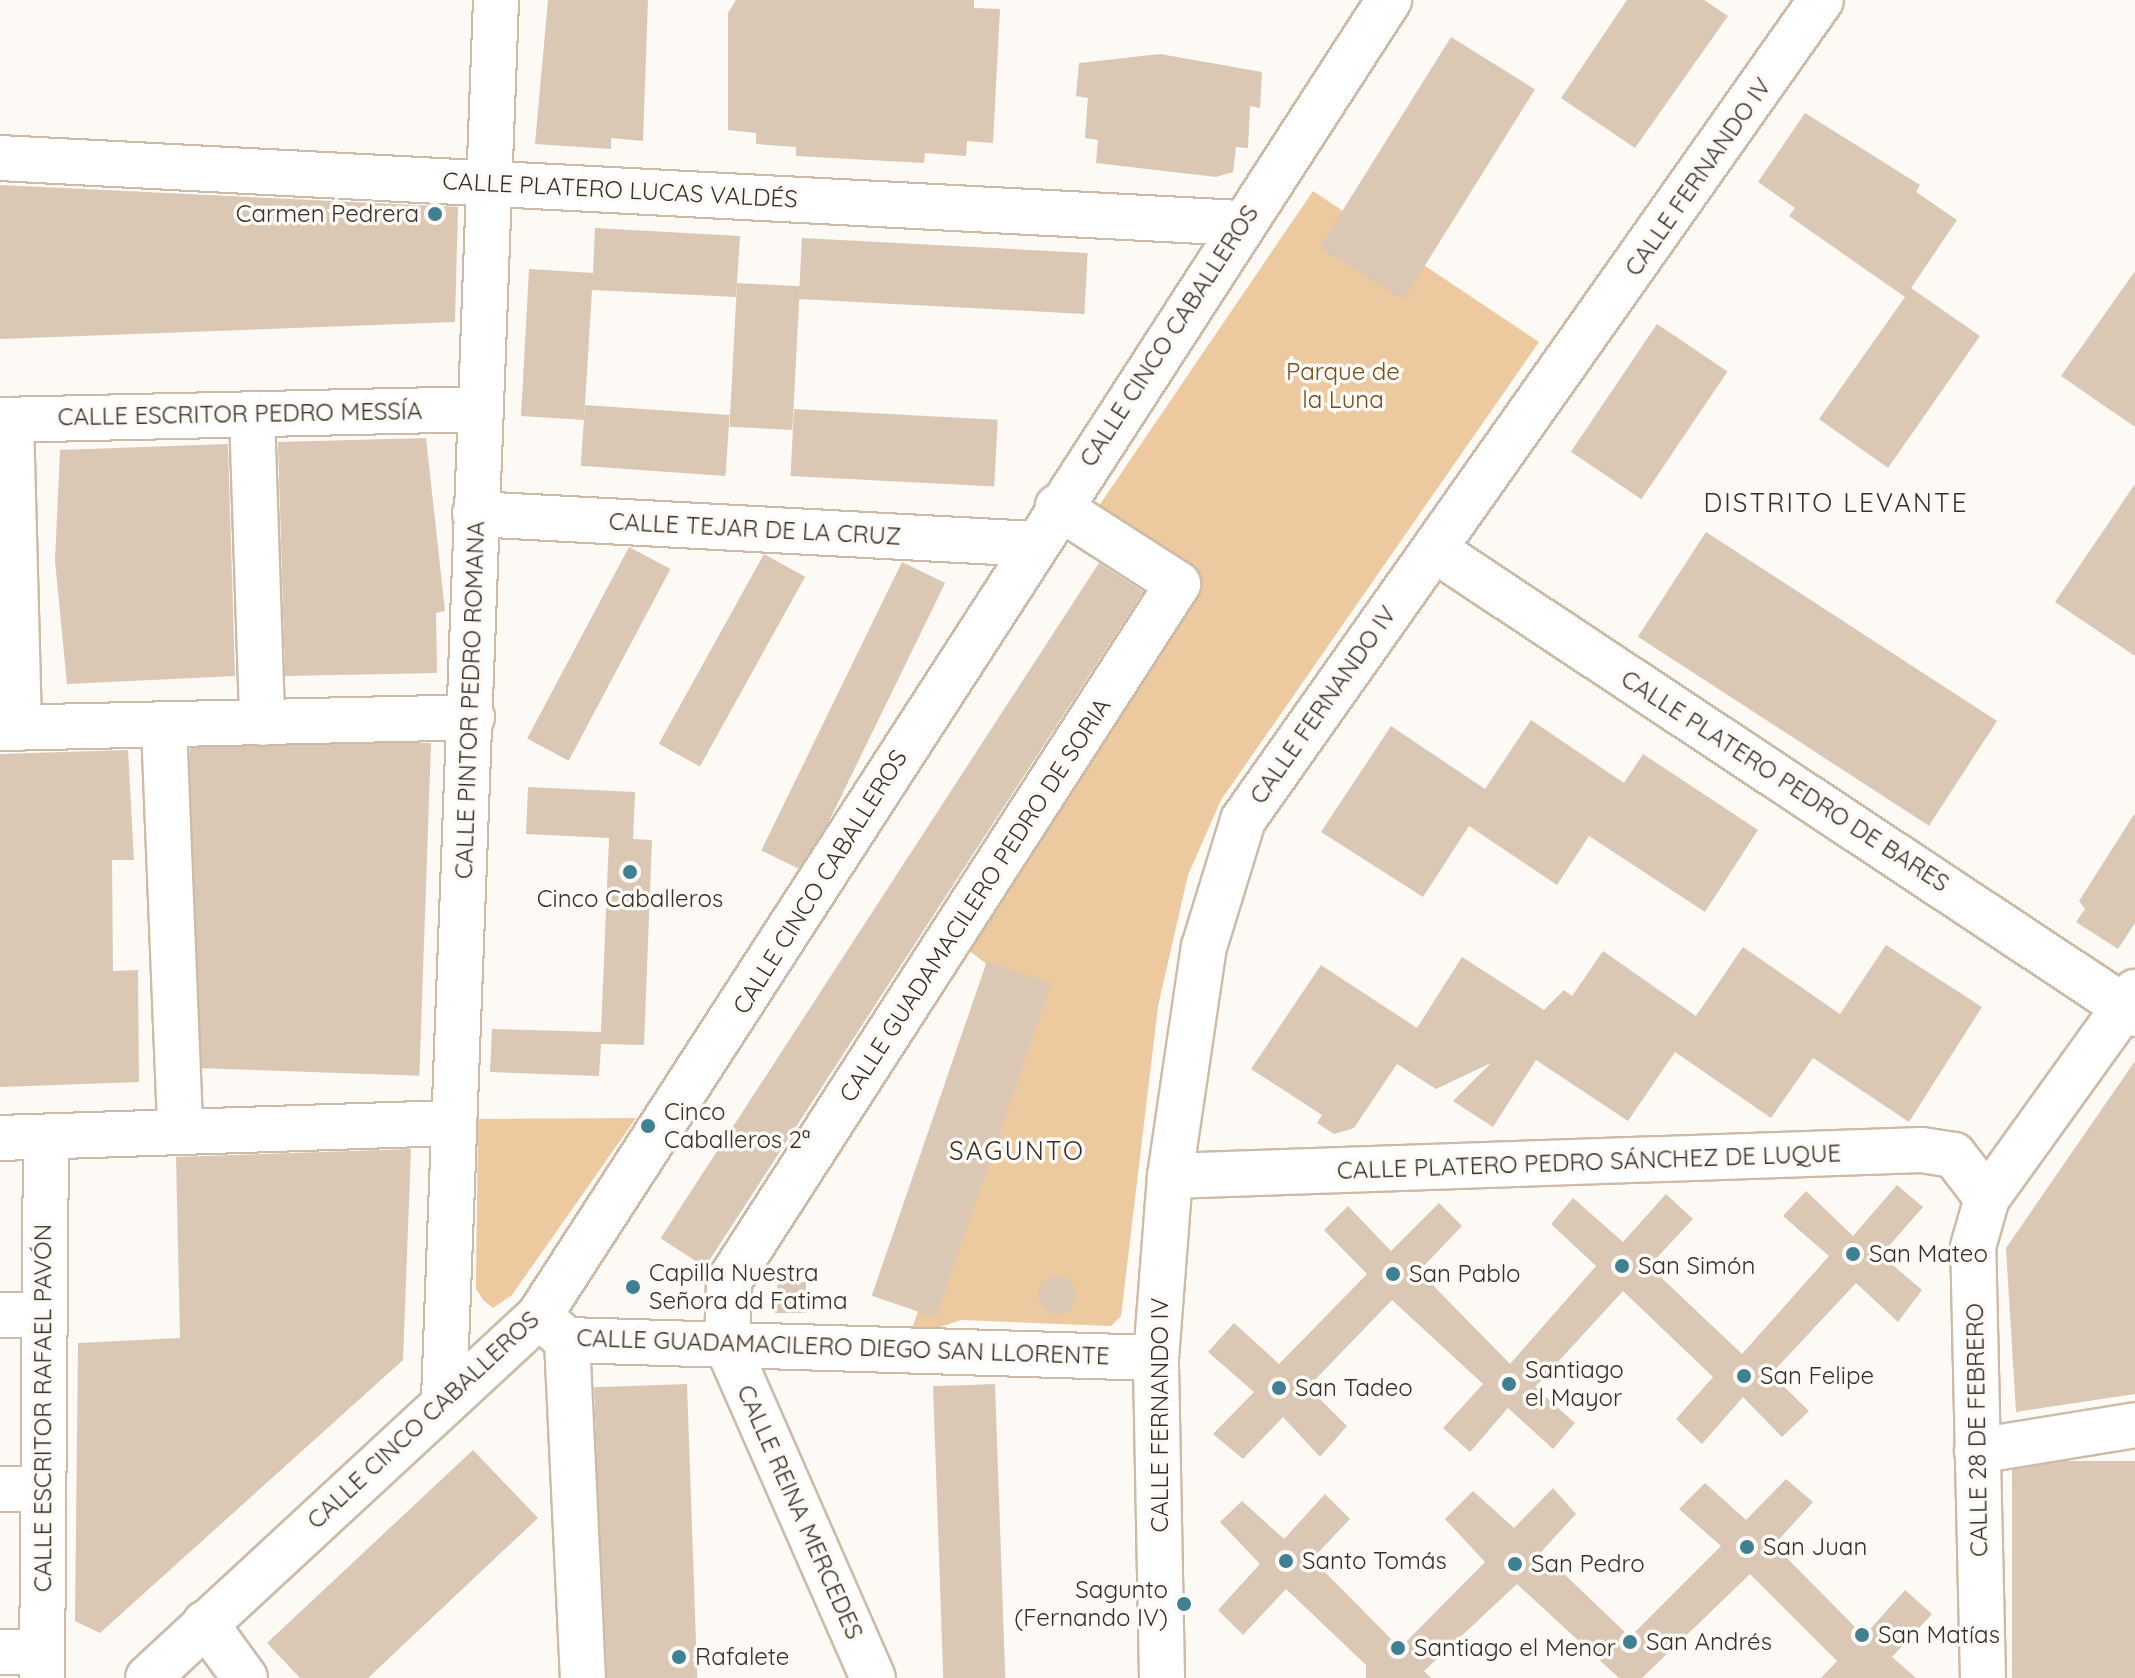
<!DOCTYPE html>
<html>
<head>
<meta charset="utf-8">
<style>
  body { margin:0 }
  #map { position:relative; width:2135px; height:1678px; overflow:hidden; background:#fdf9f5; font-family:Quicksand,sans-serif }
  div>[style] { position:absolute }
  .green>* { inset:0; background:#edc9a0 }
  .building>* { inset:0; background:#dac8b4; transform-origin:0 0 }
  .round { border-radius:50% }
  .roads { filter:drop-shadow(2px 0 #cdbba8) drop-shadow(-2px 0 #cdbba8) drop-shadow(0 2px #cdbba8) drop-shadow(0 -2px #cdbba8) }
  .minor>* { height:44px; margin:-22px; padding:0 22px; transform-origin:22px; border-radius:22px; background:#fff }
  .dots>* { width:22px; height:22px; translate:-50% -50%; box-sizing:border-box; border:4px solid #fdf9f5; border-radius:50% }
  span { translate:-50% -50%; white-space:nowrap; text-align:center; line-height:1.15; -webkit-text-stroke:7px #fdf9f5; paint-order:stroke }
  .street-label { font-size:24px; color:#373029 }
  .poi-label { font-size:24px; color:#373029 }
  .right { translate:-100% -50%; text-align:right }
  .left { translate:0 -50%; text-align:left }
  .park-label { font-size:24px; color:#744e1e }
  .neighbourhood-label { font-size:26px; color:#373029; letter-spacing:2px }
</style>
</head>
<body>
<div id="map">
  <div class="green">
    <i style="clip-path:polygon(1313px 191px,1539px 342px,1221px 800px,1188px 875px,1158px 1006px,1121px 1316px,1111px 1326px,961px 1320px,909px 1337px,1030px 997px,955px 940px,1185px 582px,1090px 519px)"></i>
    <i style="clip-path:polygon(636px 1118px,512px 1295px,493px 1308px,483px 1300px,476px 1289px,478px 1119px)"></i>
  </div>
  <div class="building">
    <i style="clip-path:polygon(548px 0,648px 0,643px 141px,611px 138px,611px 149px,535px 144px)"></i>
    <i style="clip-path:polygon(736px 0,974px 0,974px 8px,1000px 9px,993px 143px,967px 141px,966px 156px,925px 153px,924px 163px,796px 156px,796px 147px,756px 144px,756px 133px,728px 130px,728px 13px)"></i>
    <i style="clip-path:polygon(1627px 0,1704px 0,1728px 16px,1635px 148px,1561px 98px)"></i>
    <i style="left:1451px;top:37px;width:99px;height:248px;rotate:32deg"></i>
    <i style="clip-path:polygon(1160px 54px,1262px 72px,1260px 108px,1250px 106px,1248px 148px,1236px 147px,1233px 172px,1216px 177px,1096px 163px,1098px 140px,1085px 138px,1088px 98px,1076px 96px,1079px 63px)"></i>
    <i style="clip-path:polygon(1805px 113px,1920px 185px,1916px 192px,1957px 220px,1911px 288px,1980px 336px,1888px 468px,1819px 419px,1905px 297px,1789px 216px,1795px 208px,1758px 182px)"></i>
    <i style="clip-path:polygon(0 185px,458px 207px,455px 322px,0 339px)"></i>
    <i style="clip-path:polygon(595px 228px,740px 236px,736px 297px,592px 290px,584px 420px,521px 416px,529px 269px,593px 273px)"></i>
    <i style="left:802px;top:238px;width:286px;height:61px;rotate:3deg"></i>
    <i style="clip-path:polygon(2135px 271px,2135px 427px,2061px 376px)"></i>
    <i style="left:737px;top:283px;width:63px;height:144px;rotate:3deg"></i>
    <i style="left:1657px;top:324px;width:85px;height:154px;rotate:34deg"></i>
    <i style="left:585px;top:405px;width:145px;height:61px;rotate:4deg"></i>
    <i style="left:794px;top:409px;width:204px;height:67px;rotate:3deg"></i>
    <i style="clip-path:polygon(426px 438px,445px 611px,436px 613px,437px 673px,285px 676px,278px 442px)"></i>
    <i style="clip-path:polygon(228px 444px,235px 676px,67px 684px,55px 561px,60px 450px)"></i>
    <i style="clip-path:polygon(2135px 484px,2135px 656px,2055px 602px)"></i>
    <i style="left:1706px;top:532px;width:347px;height:125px;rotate:33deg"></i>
    <i style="left:629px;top:547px;width:47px;height:217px;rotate:28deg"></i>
    <i style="left:764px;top:554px;width:47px;height:217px;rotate:29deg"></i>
    <i style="left:902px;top:562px;width:48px;height:321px;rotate:26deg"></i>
    <i style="left:1099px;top:563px;width:53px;height:805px;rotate:33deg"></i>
    <i style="clip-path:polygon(1531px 720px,1624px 783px,1643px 754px,1758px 830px,1705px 912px,1589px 836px,1557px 885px,1469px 826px,1423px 897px,1321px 832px,1391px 726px,1485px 789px)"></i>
    <i style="left:431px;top:743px;width:333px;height:241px;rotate:92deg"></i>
    <i style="clip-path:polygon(128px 750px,134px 860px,112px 860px,113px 971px,138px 970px,139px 1082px,0 1087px,0 754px)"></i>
    <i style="clip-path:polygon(528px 787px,635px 792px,633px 839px,652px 840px,644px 1045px,601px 1044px,599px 1076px,490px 1072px,492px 1029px,601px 1032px,609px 838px,526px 834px)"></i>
    <i style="clip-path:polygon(2135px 813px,2135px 923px,2118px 949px,2076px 922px,2085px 909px,2079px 901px)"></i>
    <i style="clip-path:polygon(1886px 945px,1982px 1007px,1909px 1122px,1813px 1058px,1771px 1118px,1675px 1052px,1628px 1121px,1536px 1060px,1493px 1127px,1453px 1101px,1491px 1063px,1436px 1089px,1397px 1064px,1354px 1128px,1334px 1134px,1317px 1123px,1322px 1115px,1251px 1069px,1321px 965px,1417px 1028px,1462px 957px,1544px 1010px,1564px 990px,1572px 996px,1603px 951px,1696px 1016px,1743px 947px,1840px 1014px)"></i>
    <i style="left:987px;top:961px;width:68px;height:354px;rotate:19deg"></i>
    <i style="clip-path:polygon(2135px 1061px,2135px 1394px,2016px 1412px,2006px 1248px)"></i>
    <i style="clip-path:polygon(411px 1149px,403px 1360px,100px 1633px,75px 1621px,78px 1343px,180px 1338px,176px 1157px)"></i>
    <i style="clip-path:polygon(1897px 1185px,1923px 1207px,1881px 1255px,1922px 1290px,1898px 1322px,1856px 1283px,1771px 1374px,1809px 1411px,1782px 1437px,1743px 1397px,1702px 1444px,1676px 1419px,1713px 1377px,1623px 1291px,1535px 1387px,1575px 1423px,1553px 1449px,1508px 1408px,1470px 1452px,1443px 1428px,1483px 1384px,1392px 1300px,1308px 1387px,1347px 1426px,1320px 1457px,1283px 1417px,1243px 1459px,1213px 1434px,1254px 1392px,1208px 1352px,1234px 1323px,1279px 1364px,1367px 1274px,1324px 1230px,1348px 1206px,1391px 1251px,1439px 1203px,1462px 1226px,1419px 1271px,1510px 1364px,1596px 1266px,1551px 1224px,1573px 1198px,1623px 1242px,1666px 1194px,1693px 1219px,1649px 1266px,1742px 1354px,1829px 1256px,1783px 1216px,1806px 1191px,1853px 1236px)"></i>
    <i class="round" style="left:1038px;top:1276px;width:38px;height:38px"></i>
    <i style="left:775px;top:1282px;width:31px;height:31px"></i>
    <i style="left:687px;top:1384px;width:294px;height:93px;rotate:88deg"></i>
    <i style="left:995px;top:1384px;width:294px;height:62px;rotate:88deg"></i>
    <i style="clip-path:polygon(473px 1450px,538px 1518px,368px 1678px,300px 1678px,267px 1643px)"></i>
    <i style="left:2135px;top:1461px;width:217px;height:123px;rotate:90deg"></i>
    <i style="clip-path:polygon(1786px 1479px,1813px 1502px,1774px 1545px,1864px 1636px,1905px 1590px,1932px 1614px,1892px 1657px,1916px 1678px,1821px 1678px,1837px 1661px,1750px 1574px,1642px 1678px,1619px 1678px,1517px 1584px,1424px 1671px,1431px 1678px,1366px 1678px,1366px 1665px,1286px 1589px,1243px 1635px,1218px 1610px,1260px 1564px,1220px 1522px,1242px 1501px,1284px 1539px,1325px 1494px,1350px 1519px,1312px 1559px,1400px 1648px,1485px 1562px,1445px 1519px,1473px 1491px,1514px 1528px,1553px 1488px,1576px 1514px,1541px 1552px,1630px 1637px,1721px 1546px,1679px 1509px,1705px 1483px,1746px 1520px)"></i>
  </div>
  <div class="roads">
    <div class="minor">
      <i style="left:0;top:158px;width:1242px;rotate:3deg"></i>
      <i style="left:252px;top:414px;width:309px;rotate:88.1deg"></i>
      <i style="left:0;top:420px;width:479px;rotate:-1.3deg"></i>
      <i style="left:11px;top:420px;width:308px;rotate:88.5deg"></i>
      <i style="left:475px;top:514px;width:561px;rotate:3.07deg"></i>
      <i style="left:1435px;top:550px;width:840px;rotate:33.54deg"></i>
      <i style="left:164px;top:726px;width:406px;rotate:87.7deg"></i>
      <i style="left:0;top:728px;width:472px;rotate:-1.3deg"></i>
      <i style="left:0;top:1138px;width:454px;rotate:-1.9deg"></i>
      <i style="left:1170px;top:1176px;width:752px;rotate:-1.98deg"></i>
      <i style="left:1922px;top:1150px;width:32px;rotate:9deg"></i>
      <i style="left:1954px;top:1155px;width:54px;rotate:52.5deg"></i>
      <i style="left:0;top:1315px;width:44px"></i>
      <i style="left:539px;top:1316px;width:37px;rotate:41deg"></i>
      <i style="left:567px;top:1340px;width:589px;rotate:1.75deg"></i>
      <i style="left:567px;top:1340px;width:338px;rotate:87.3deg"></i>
      <i style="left:444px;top:1399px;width:1400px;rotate:-87.87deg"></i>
      <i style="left:1977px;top:1451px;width:160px;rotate:-9.3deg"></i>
      <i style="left:0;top:1489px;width:43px"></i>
      <i style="left:205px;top:1623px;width:68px;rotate:54deg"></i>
      <i style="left:0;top:1652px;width:42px"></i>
      <i style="left:42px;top:1678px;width:541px;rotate:-89.58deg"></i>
      <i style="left:148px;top:1678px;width:533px;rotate:-42.79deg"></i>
      <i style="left:539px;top:1316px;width:1567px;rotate:-57.14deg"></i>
      <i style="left:873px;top:1678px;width:363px;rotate:-113.7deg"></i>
      <i style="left:727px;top:1346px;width:65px;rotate:-88.2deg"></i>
      <i style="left:729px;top:1281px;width:829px;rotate:-57.21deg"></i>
      <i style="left:1178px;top:584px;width:143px;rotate:-147.3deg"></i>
      <i style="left:1162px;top:1678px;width:320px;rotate:-91.1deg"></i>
      <i style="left:1156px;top:1358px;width:183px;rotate:-85.6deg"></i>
      <i style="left:1170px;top:1176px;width:232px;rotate:-81.6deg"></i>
      <i style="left:1204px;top:947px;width:133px;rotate:-72.9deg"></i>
      <i style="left:1243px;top:820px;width:1003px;rotate:-54.82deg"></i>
      <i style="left:1983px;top:1678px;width:431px;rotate:-91.3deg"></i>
      <i style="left:1973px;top:1247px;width:51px;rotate:-74.1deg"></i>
      <i style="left:1987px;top:1198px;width:254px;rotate:-54.3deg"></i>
    </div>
  </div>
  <div class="dots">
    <i style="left:435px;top:214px;background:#408093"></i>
    <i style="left:630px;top:872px;background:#408093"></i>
    <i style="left:648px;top:1126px;background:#408093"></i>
    <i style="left:1853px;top:1254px;background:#408093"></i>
    <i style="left:1622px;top:1266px;background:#408093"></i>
    <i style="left:1393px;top:1274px;background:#408093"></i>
    <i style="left:633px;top:1287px;background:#408093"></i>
    <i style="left:1744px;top:1376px;background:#408093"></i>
    <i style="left:1509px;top:1384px;background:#408093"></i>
    <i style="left:1279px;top:1388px;background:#408093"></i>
    <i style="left:1747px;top:1547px;background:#408093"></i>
    <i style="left:1286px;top:1561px;background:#408093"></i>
    <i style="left:1515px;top:1564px;background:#408093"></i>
    <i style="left:1184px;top:1604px;background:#408093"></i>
    <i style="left:1862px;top:1635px;background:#408093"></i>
    <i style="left:1630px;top:1642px;background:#408093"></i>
    <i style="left:1398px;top:1648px;background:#408093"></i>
    <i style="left:679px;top:1657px;background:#408093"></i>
  </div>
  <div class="street-label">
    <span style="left:1698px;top:177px;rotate:-55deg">CALLE FERNANDO IV</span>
    <span style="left:620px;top:190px;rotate:3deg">CALLE PLATERO LUCAS VALDÉS</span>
    <span style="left:1169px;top:336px;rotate:-57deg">CALLE CINCO CABALLEROS</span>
    <span style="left:240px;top:414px;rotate:-1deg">CALLE ESCRITOR PEDRO MESSÍA</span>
    <span style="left:755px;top:529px;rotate:3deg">CALLE TEJAR DE LA CRUZ</span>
    <span style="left:470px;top:700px;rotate:-88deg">CALLE PINTOR PEDRO ROMANA</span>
    <span style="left:1323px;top:705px;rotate:-55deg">CALLE FERNANDO IV</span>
    <span style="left:1785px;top:781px;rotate:33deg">CALLE PLATERO PEDRO DE BARES</span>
    <span style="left:820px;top:882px;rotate:-58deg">CALLE CINCO CABALLEROS</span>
    <span style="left:975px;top:900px;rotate:-57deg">CALLE GUADAMACILERO PEDRO DE SORIA</span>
    <span style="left:1589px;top:1162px;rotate:-2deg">CALLE PLATERO PEDRO SÁNCHEZ DE LUQUE</span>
    <span style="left:843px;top:1347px;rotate:2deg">CALLE GUADAMACILERO DIEGO SAN LLORENTE</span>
    <span style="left:43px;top:1408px;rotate:-90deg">CALLE ESCRITOR RAFAEL PAVÓN</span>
    <span style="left:1160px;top:1415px;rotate:-90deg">CALLE FERNANDO IV</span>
    <span style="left:423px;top:1420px;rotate:-43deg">CALLE CINCO CABALLEROS</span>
    <span style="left:1977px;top:1430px;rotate:-91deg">CALLE 28 DE FEBRERO</span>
    <span style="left:800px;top:1512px;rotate:66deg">CALLE REINA MERCEDES</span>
  </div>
  <div class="poi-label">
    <span class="right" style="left:419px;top:214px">Carmen Pedrera</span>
    <span style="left:630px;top:899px">Cinco Caballeros</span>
    <span class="left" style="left:664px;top:1126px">Cinco<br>Caballeros 2ª</span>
    <span class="left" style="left:1869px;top:1254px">San Mateo</span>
    <span class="left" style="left:1638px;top:1266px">San Simón</span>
    <span class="left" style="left:649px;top:1287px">Capilla Nuestra<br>Señora dd Fatima</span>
    <span class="left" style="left:1409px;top:1274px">San Pablo</span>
    <span class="left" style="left:1525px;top:1384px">Santiago<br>el Mayor</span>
    <span class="left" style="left:1760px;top:1376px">San Felipe</span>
    <span class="left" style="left:1295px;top:1388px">San Tadeo</span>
    <span class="left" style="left:1763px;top:1547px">San Juan</span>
    <span class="left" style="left:1302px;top:1561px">Santo Tomás</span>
    <span class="left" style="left:1531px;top:1564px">San Pedro</span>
    <span class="right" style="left:1168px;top:1604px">Sagunto<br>(Fernando IV)</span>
    <span class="left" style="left:1878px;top:1635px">San Matías</span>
    <span class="left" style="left:1646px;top:1642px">San Andrés</span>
    <span class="left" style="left:1414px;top:1648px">Santiago el Menor</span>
    <span class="left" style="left:695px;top:1657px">Rafalete</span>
  </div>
  <div class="park-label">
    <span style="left:1343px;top:386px">Parque de<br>la Luna</span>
  </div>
  <div class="neighbourhood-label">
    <span style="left:1836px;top:503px">DISTRITO LEVANTE</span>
    <span style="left:1017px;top:1151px">SAGUNTO</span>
  </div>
</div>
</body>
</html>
